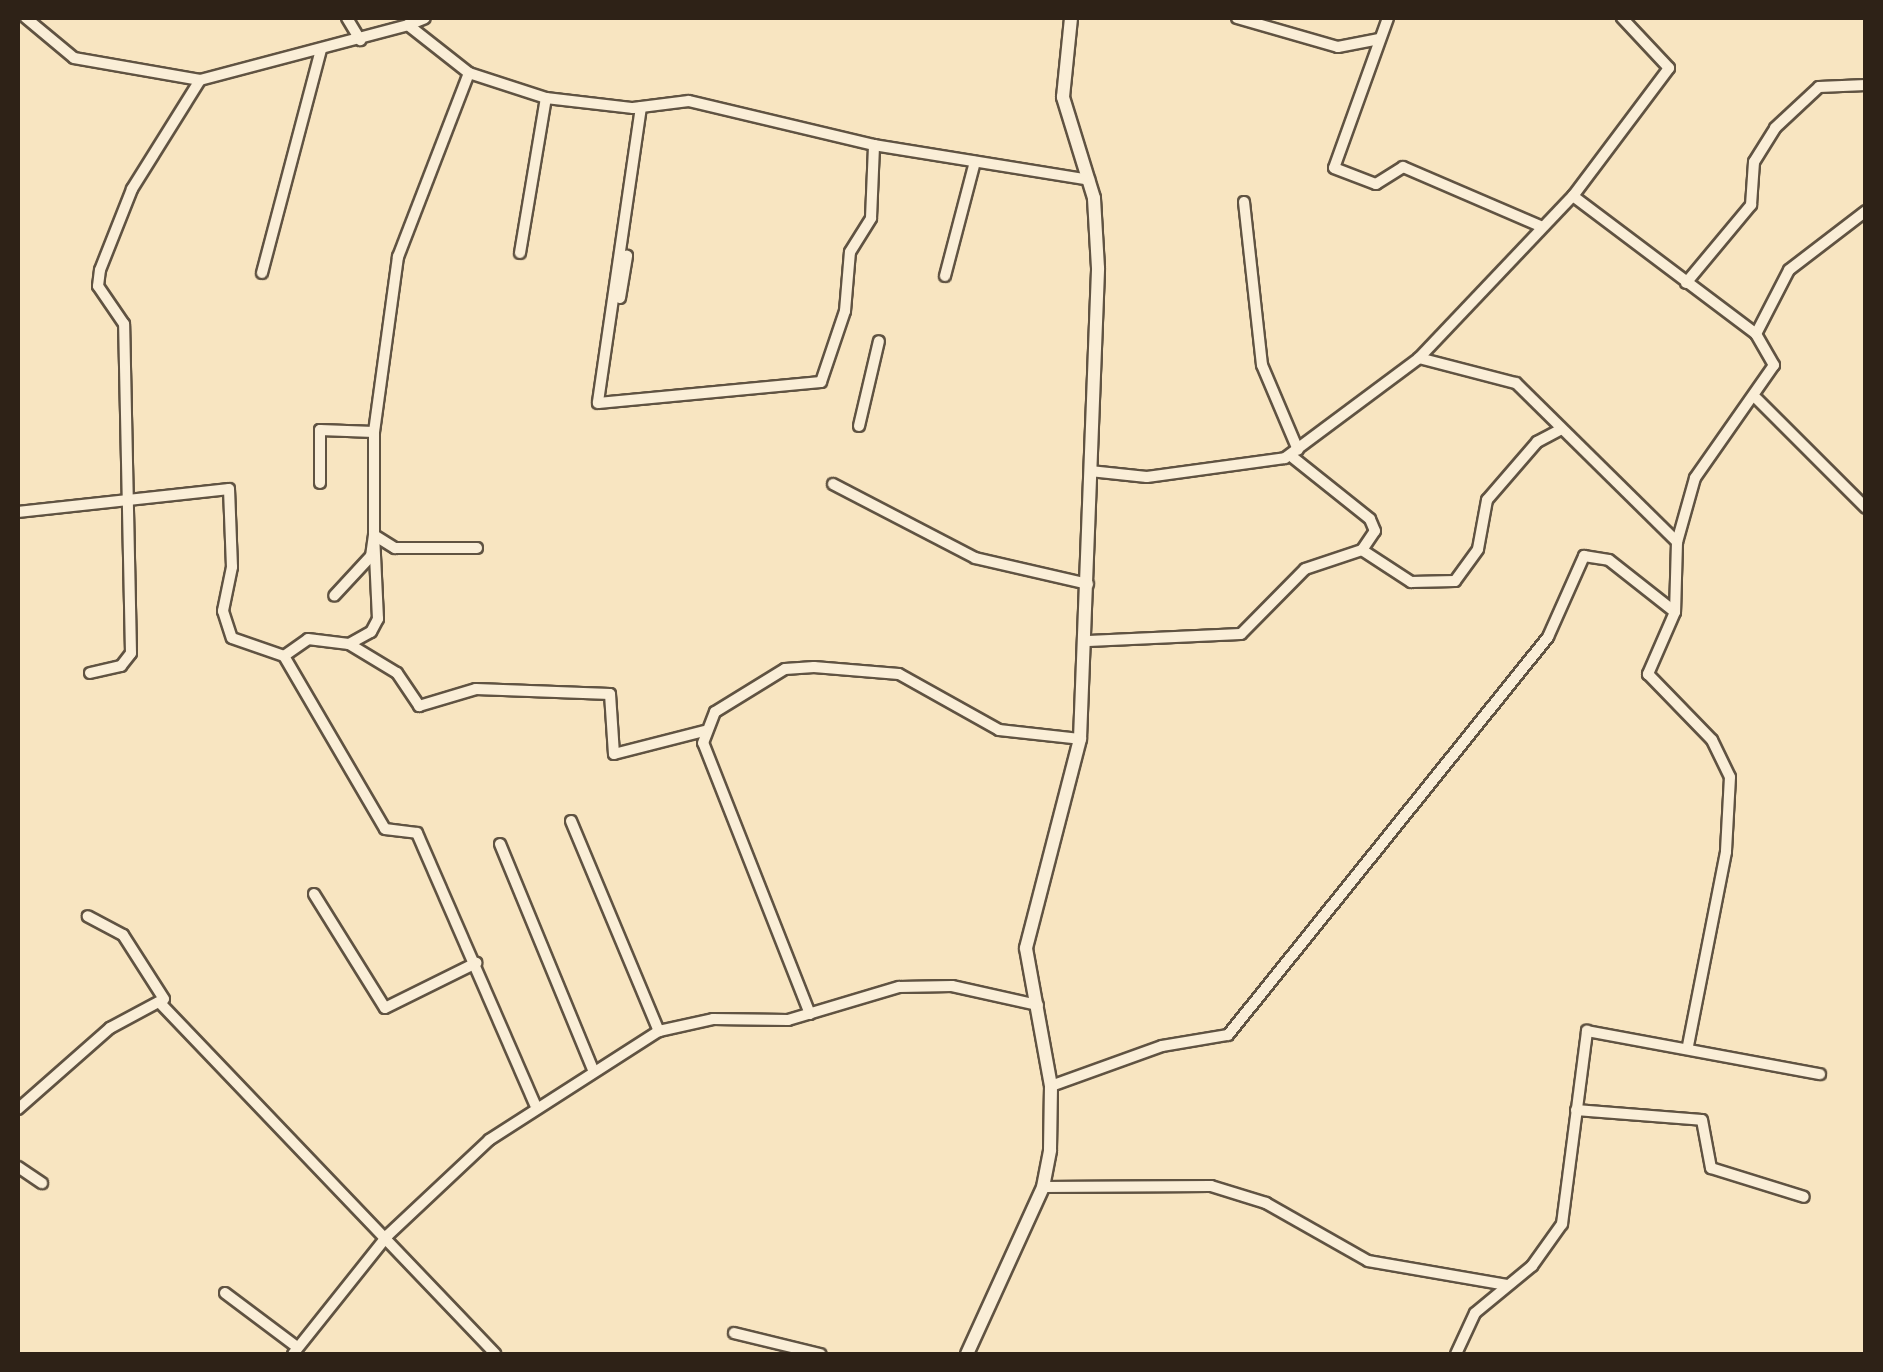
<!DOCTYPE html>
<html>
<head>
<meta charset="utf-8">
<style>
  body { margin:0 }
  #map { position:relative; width:1883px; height:1372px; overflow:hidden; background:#f8e5c1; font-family:"IM FELL French Canon",serif }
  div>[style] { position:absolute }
  .roads { filter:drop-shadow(2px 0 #605342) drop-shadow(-2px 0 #605342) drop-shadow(0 2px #605342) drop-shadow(0 -2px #605342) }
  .minor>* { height:10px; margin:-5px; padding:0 5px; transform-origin:5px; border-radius:5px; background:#faeed7 }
  .tertiary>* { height:12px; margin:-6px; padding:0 6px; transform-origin:6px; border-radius:6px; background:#faeed7 }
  span { translate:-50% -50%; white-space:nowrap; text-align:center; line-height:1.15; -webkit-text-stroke:8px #faeed7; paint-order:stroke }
  .frame { position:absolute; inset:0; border:20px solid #2e2217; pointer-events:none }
</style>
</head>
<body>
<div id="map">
  <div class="roads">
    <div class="minor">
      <i style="left:26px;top:18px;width:62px;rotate:39.8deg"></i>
      <i style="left:74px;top:58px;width:128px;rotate:9.9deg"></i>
      <i style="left:200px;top:80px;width:215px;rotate:-14.8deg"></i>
      <i style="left:408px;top:25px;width:78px;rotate:38.2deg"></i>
      <i style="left:469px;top:73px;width:81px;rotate:18deg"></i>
      <i style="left:546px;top:98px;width:88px;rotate:6.6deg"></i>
      <i style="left:633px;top:108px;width:56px;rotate:-7.1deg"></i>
      <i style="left:689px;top:101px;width:190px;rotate:13.4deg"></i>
      <i style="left:874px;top:145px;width:218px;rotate:9.2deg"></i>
      <i style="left:347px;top:18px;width:26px;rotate:59deg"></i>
      <i style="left:1237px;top:18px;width:105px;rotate:16deg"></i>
      <i style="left:1338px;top:47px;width:42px;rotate:-11deg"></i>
      <i style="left:1388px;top:18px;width:159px;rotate:109.8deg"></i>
      <i style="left:1334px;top:168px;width:45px;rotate:20.9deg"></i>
      <i style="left:1376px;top:184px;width:32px;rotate:-32deg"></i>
      <i style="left:1403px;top:167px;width:151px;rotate:23.3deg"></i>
      <i style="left:408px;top:25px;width:18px;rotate:-22deg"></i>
      <i style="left:641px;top:107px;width:299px;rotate:98.3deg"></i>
      <i style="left:598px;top:403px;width:224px;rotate:-5.4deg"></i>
      <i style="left:821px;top:382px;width:75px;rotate:-71.3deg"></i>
      <i style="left:845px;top:311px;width:59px;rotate:-85.2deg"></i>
      <i style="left:850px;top:252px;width:40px;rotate:-58deg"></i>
      <i style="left:871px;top:218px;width:73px;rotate:-87.6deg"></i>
      <i style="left:1573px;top:196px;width:229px;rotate:37deg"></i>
      <i style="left:1756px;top:334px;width:36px;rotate:60deg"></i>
      <i style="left:1774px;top:365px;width:138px;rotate:125deg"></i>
      <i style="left:1695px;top:478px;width:66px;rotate:105.7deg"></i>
      <i style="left:1677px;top:542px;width:70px;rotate:91.6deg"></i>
      <i style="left:1675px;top:612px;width:68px;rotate:113.5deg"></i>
      <i style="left:1648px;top:674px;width:92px;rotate:45.9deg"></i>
      <i style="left:1712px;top:740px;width:41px;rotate:64.1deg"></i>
      <i style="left:1730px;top:777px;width:75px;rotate:93.1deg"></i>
      <i style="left:1726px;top:852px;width:198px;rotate:101.1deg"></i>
      <i style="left:1244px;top:202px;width:164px;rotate:83.7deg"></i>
      <i style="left:1262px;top:365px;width:92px;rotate:67deg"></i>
      <i style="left:520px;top:253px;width:157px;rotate:-80.5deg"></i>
      <i style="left:262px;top:273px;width:231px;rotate:-75.2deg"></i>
      <i style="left:945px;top:276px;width:118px;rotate:-75.3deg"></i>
      <i style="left:1686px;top:283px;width:102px;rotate:-50.2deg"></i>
      <i style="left:1751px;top:205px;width:43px;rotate:-86deg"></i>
      <i style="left:1754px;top:162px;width:40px;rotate:-58deg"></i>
      <i style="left:1775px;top:128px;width:60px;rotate:-43deg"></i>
      <i style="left:1819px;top:87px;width:47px;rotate:-2.4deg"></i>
      <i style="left:620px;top:298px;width:43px;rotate:-80.5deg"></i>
      <i style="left:1756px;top:334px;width:72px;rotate:-62.7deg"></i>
      <i style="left:1789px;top:270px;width:97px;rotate:-37.5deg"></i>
      <i style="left:1419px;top:358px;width:100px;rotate:14.5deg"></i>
      <i style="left:1516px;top:383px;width:226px;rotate:44.6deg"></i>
      <i style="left:1757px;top:399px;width:154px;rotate:45deg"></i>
      <i style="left:859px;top:426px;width:87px;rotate:-76.8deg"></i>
      <i style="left:374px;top:432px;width:103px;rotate:90deg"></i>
      <i style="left:374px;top:535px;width:25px;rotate:32deg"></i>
      <i style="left:395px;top:548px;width:82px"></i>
      <i style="left:1090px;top:471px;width:57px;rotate:6deg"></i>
      <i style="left:1147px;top:477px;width:139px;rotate:-7.8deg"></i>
      <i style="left:1285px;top:458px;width:167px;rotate:-36.7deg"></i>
      <i style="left:1419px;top:358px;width:224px;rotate:-46.5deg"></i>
      <i style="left:1573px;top:196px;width:160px;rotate:-53.1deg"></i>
      <i style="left:1669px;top:68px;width:69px;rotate:-133.2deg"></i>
      <i style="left:320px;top:483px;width:53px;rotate:-90deg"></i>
      <i style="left:320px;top:430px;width:54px;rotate:2.1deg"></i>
      <i style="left:374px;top:432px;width:177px;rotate:-82.2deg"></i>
      <i style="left:398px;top:257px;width:197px;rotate:-68.9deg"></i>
      <i style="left:833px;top:484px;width:160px;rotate:27.5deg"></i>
      <i style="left:975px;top:558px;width:116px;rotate:13deg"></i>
      <i style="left:18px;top:512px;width:212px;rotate:-6.2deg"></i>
      <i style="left:229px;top:489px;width:78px;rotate:87.8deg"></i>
      <i style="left:232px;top:567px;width:45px;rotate:101.6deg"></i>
      <i style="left:223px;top:611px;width:28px;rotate:72deg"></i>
      <i style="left:232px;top:638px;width:55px;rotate:19.1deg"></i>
      <i style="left:284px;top:656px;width:200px;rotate:59.7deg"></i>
      <i style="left:385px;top:829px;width:32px;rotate:7deg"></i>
      <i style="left:417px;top:833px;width:296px;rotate:66.5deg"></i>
      <i style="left:1362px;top:550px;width:59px;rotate:33.1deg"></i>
      <i style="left:1411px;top:582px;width:44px;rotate:-1.3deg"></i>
      <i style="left:1455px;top:581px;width:39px;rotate:-54deg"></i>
      <i style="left:1478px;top:549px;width:50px;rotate:-79.6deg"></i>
      <i style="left:1487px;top:500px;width:77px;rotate:-49.2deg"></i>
      <i style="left:1537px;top:442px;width:26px;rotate:-28deg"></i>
      <i style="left:1088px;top:641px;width:153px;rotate:-2.6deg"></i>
      <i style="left:1241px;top:634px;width:91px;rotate:-45.4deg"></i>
      <i style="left:1305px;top:569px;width:60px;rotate:-18.4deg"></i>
      <i style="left:1362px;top:550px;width:23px;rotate:-56deg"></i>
      <i style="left:1375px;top:531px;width:13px;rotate:-113deg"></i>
      <i style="left:1370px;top:519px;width:101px;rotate:-141.4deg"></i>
      <i style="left:349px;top:644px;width:56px;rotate:31.1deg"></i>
      <i style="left:397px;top:673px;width:40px;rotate:56deg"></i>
      <i style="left:419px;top:706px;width:59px;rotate:-16.6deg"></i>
      <i style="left:476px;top:689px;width:134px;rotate:2.1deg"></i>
      <i style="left:610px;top:694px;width:60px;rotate:86.2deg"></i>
      <i style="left:614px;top:754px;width:93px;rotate:-14.3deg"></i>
      <i style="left:284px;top:656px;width:29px;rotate:-35deg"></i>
      <i style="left:308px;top:639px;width:41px;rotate:7deg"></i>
      <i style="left:349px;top:644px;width:25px;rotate:-29deg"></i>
      <i style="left:371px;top:632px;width:15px;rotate:-62deg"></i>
      <i style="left:378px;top:619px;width:84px;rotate:-92.7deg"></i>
      <i style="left:374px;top:535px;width:21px;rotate:98deg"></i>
      <i style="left:371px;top:556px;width:54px;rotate:132.8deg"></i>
      <i style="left:90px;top:673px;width:32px;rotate:-13deg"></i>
      <i style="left:121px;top:666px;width:16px;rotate:-52deg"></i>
      <i style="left:131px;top:653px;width:329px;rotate:-91.2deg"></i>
      <i style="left:124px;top:324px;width:46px;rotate:-124.4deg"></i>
      <i style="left:98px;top:286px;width:16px;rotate:-83deg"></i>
      <i style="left:100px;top:270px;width:87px;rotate:-68.4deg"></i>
      <i style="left:132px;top:189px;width:128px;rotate:-58deg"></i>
      <i style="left:571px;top:821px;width:228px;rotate:67.3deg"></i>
      <i style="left:500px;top:844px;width:244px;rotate:67.6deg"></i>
      <i style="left:314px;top:894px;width:134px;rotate:58.1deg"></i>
      <i style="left:385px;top:1008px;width:102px;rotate:-26.3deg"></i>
      <i style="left:161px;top:1004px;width:484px;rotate:46.3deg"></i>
      <i style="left:810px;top:1014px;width:291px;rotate:-111.5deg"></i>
      <i style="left:703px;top:743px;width:33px;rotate:-69deg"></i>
      <i style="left:715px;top:712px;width:82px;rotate:-31.6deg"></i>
      <i style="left:785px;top:669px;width:29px;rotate:-4deg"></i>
      <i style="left:814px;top:667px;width:85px;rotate:4.7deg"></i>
      <i style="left:899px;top:674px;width:115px;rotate:29.2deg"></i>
      <i style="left:999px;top:730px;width:81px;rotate:6.3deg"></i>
      <i style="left:1051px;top:1086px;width:118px;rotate:-19.8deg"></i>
      <i style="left:1162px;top:1046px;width:67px;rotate:-9.5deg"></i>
      <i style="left:1228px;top:1035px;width:511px;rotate:-51.2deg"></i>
      <i style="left:1548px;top:637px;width:89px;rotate:-66deg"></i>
      <i style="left:1584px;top:556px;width:25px;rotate:9deg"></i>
      <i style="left:1609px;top:560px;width:84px;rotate:38.2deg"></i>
      <i style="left:18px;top:1109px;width:123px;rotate:-41.4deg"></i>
      <i style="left:110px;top:1028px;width:61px;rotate:-28.2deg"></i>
      <i style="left:164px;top:999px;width:76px;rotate:-122.6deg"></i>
      <i style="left:123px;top:935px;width:40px;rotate:-152deg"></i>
      <i style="left:1576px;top:1110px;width:126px;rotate:4.5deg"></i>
      <i style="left:1702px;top:1120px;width:49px;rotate:79.4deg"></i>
      <i style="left:1711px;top:1168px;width:97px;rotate:17.3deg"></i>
      <i style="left:18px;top:1167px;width:29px;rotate:34deg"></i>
      <i style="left:1043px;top:1187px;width:168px;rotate:-0.3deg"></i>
      <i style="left:1211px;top:1186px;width:58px;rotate:17.2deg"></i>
      <i style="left:1266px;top:1203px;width:117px;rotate:29.6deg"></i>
      <i style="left:1368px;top:1261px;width:141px;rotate:9.8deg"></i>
      <i style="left:225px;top:1293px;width:90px;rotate:36.9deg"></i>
      <i style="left:734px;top:1333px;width:89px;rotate:13.7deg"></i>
      <i style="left:293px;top:1354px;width:152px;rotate:-51.4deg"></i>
      <i style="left:388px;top:1235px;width:139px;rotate:-43.2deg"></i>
      <i style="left:489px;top:1140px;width:202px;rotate:-32.7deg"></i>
      <i style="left:659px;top:1031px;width:55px;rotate:-12.5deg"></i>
      <i style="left:713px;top:1019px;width:75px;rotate:0.8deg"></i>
      <i style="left:788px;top:1020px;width:116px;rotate:-16.6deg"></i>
      <i style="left:899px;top:987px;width:53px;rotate:-1.1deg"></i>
      <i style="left:952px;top:986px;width:88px;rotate:12.5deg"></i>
      <i style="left:1456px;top:1354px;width:45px;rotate:-65.1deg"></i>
      <i style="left:1475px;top:1313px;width:74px;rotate:-39.5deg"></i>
      <i style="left:1532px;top:1266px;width:52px;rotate:-54.5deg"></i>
      <i style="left:1562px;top:1224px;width:195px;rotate:-82.6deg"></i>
      <i style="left:1587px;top:1031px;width:237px;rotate:10.5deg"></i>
    </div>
    <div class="tertiary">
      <i style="left:967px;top:1354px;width:183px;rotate:-65.5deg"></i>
      <i style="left:1043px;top:1187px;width:38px;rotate:-79deg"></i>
      <i style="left:1050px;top:1150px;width:64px;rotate:-89.1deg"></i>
      <i style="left:1051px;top:1086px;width:140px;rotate:-100.3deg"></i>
      <i style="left:1026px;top:948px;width:216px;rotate:-75.5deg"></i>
      <i style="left:1080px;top:739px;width:471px;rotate:-87.8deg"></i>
      <i style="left:1098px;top:268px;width:70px;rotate:-93.3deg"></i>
      <i style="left:1094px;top:198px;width:106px;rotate:-107.1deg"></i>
      <i style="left:1063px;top:97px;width:79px;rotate:-84.2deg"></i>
    </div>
  </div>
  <div class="frame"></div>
</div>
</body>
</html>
